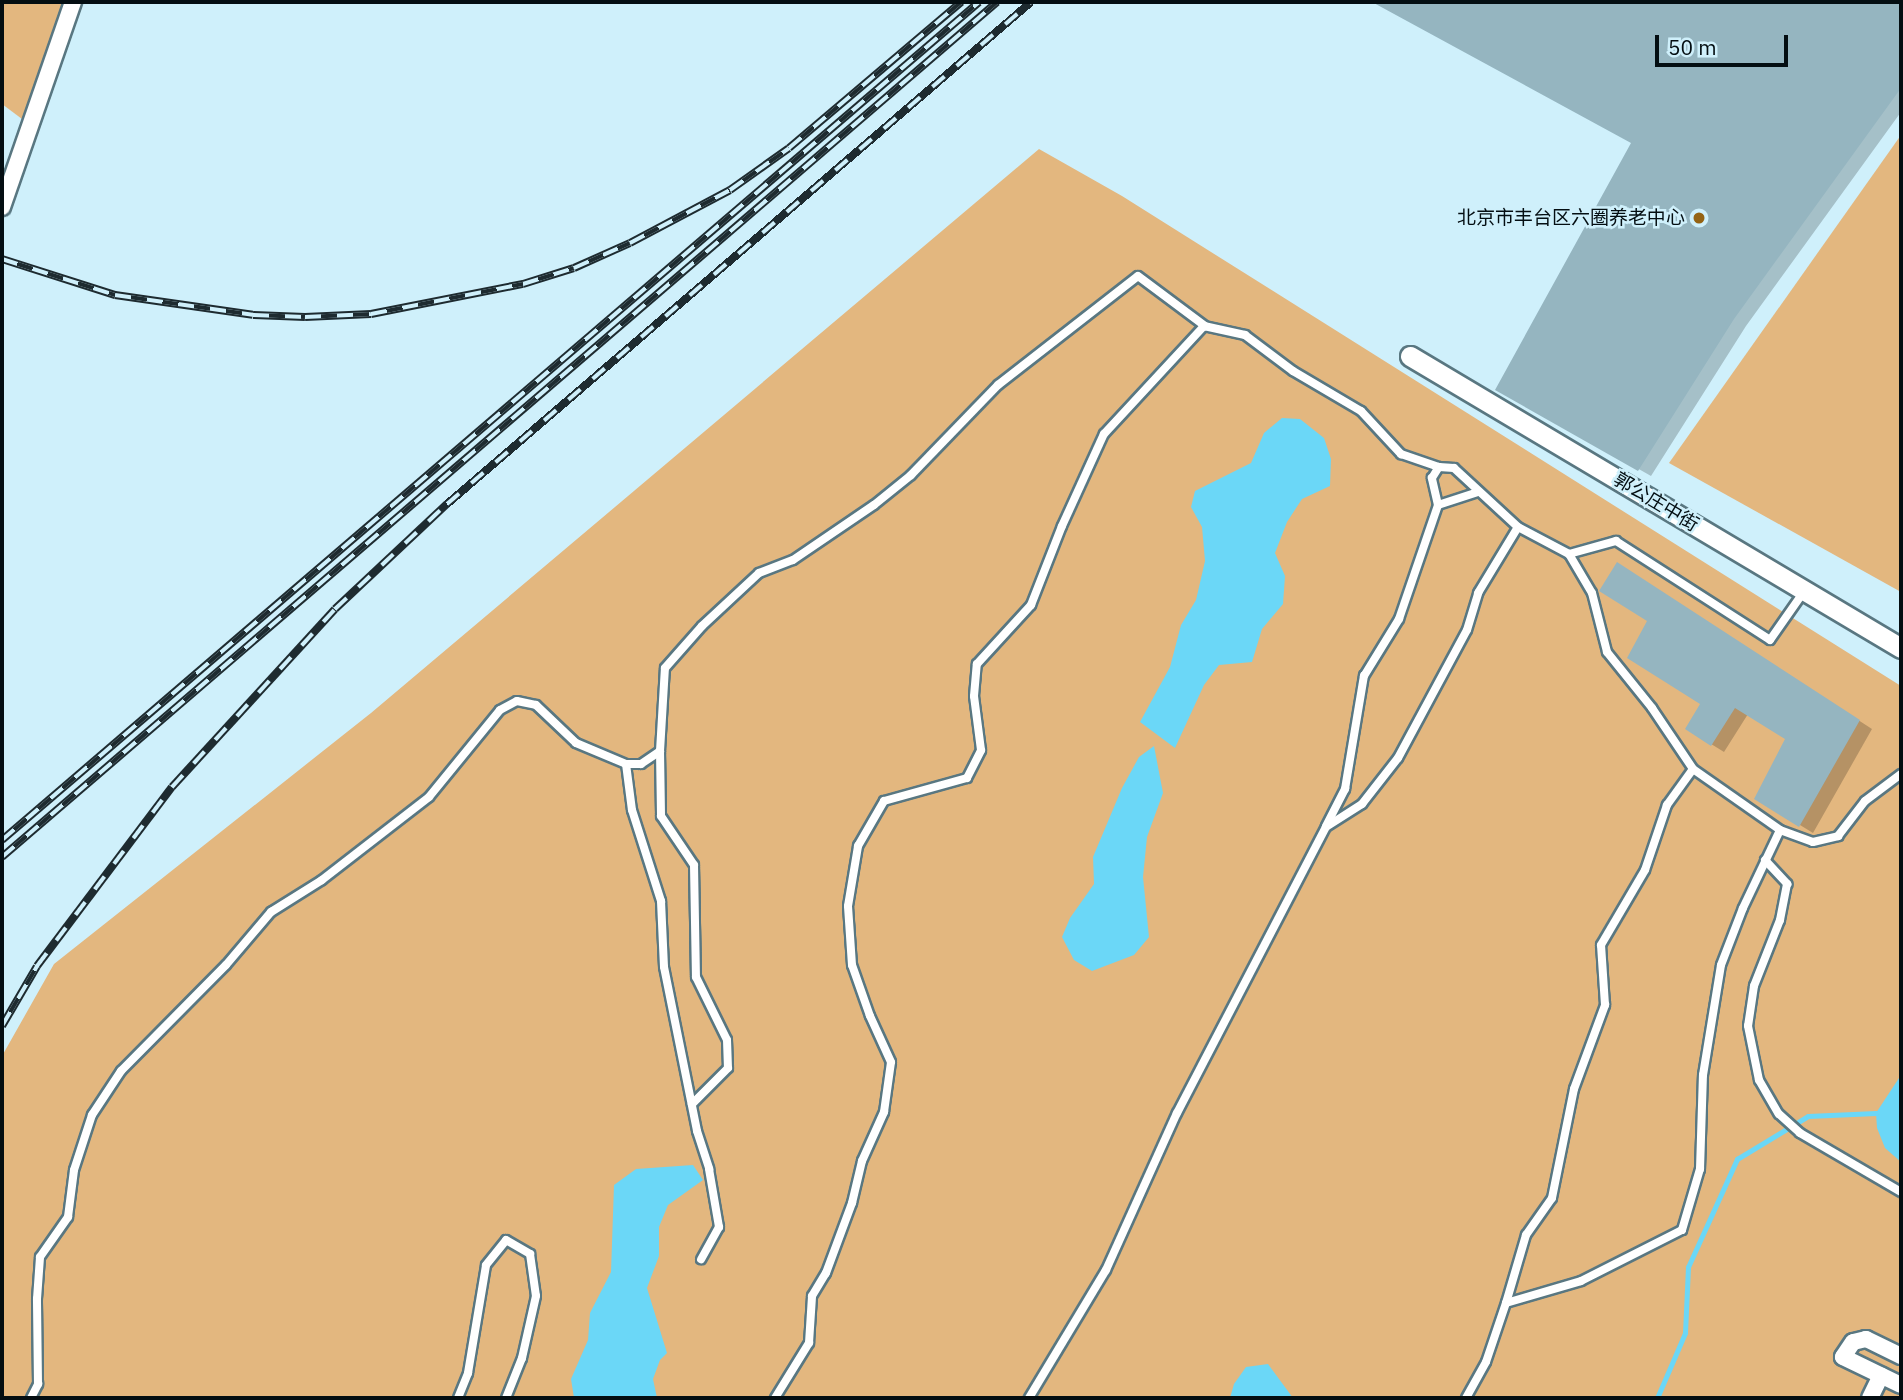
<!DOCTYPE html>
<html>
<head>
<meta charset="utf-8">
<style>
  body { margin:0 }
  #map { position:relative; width:1903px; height:1400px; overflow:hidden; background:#cff0fb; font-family:"IBM Plex Sans","Noto Sans SC",sans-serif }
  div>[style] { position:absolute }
  .green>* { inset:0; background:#e3b77f }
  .water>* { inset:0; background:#6bd7f7 }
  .shadow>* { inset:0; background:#0003 }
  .stream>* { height:5px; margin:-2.5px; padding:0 2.5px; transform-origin:2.5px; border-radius:2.5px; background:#6bd7f7 }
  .building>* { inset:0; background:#95b5c0 }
  .roads { filter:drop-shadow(2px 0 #597781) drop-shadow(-2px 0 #597781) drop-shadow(0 2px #597781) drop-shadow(0 -2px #597781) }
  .service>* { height:8px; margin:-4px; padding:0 4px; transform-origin:4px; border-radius:4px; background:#fff }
  .minor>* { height:16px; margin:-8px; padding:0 8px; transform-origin:8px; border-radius:8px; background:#fff }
  .tertiary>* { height:19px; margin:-9.5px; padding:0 9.5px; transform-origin:9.5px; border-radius:9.5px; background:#fff }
  .rail>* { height:8px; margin-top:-4px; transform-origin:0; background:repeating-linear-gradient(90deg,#cff0fb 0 16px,#1e2b30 0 32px); box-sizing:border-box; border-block:2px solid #1e2b30 }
  .dots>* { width:19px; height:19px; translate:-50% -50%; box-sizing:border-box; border:4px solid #cff0fb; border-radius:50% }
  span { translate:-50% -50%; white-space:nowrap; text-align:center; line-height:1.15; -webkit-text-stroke:5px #cff0fb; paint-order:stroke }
  .poi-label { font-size:19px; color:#040e12 }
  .right { translate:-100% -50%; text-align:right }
  .street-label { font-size:19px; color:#040e12 }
  .frame { position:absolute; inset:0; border:4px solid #040e12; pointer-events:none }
  .scale { position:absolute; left:1655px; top:35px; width:133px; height:32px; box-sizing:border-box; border:4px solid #040e12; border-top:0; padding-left:9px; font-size:21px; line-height:24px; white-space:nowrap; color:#040e12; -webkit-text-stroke:5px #cff0fb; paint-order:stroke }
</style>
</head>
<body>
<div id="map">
  <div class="green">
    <i style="clip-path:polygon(2px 2px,78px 2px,30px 125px,2px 104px)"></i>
    <i style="clip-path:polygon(1901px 135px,1901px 592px,1669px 463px)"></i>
    <i style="clip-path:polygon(1039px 149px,1122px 196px,1901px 686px,1901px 1398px,2px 1398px,2px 1056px,54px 964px,371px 713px)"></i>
  </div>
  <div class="water">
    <i style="clip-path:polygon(1282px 418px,1300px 419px,1324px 438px,1331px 459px,1330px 486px,1302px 499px,1287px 522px,1275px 553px,1285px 576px,1283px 604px,1262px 629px,1252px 662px,1219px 665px,1204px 685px,1175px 748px,1140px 722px,1170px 667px,1181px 625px,1196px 600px,1205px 561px,1202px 527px,1191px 507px,1195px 491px,1251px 463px,1264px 433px)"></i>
    <i style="clip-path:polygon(1154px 746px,1163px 793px,1147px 837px,1143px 877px,1149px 937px,1134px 955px,1092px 971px,1074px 960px,1062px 937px,1070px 918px,1094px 884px,1093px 857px,1122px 788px,1139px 757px)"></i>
    <i style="clip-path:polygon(1901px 1060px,1901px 1162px,1885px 1148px,1877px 1128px,1876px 1113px,1901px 1075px)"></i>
    <i style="clip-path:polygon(693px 1165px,703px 1180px,668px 1205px,659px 1227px,659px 1256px,647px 1288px,667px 1353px,660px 1360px,653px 1379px,657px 1398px,574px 1398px,571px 1379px,588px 1340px,590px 1313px,611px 1272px,614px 1185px,636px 1169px)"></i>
    <i style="clip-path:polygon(1268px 1364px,1293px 1398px,1230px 1398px,1234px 1384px,1246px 1367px)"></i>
  </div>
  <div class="shadow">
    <i style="clip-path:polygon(1388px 2px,1901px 2px,1901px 112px,1746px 326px,1651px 476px,1498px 389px,1634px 142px,1384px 6px)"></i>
    <i style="clip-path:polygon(1630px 572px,1872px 729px,1813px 833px,1756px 798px,1787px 739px,1748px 714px,1724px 752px,1687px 729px,1702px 703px,1649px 620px)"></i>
  </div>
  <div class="stream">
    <i style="left:1657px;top:1398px;width:71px;rotate:-66.7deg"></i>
    <i style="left:1685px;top:1333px;width:66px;rotate:-87.4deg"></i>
    <i style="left:1688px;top:1267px;width:119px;rotate:-65.6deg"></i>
    <i style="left:1737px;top:1159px;width:83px;rotate:-31.2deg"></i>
    <i style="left:1808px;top:1116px;width:68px;rotate:-2.5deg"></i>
  </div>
  <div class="building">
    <i style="clip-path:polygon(1372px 2px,1901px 2px,1901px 88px,1734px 319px,1638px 471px,1495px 390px,1631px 143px)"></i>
    <i style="clip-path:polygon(1617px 562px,1860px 720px,1799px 827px,1754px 799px,1785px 739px,1735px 708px,1711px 746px,1685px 729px,1700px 704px,1627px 658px,1647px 621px,1599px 591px)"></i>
  </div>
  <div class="roads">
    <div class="service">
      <i style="left:1478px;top:492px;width:42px;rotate:162deg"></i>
      <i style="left:1438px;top:505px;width:28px;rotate:-103deg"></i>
      <i style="left:1432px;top:478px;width:13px;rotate:-58deg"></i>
      <i style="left:1439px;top:467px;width:15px;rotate:4deg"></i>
      <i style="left:1454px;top:468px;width:87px;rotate:42.7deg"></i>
      <i style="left:1518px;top:527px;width:58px;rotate:27.9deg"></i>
      <i style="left:1569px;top:554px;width:49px;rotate:-15.5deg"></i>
      <i style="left:1616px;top:541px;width:183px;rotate:32.7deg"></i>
      <i style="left:1770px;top:640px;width:61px;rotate:-55deg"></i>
      <i style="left:1569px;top:554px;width:45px;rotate:59.5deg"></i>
      <i style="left:1592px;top:593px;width:61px;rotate:75.7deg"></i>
      <i style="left:1607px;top:652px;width:72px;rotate:51.2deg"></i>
      <i style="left:1652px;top:708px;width:73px;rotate:56.1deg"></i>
      <i style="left:1693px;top:769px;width:106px;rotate:35deg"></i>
      <i style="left:1780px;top:830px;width:35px;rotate:20deg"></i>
      <i style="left:1813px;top:842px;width:26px;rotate:-13deg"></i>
      <i style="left:1838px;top:836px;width:44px;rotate:-52.4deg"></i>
      <i style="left:1865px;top:801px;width:45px;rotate:-36.9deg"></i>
      <i style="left:660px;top:751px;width:65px;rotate:89.1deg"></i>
      <i style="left:661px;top:816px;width:59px;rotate:56deg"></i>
      <i style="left:694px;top:865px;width:112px;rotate:89deg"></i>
      <i style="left:696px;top:977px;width:70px;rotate:63.8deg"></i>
      <i style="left:727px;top:1040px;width:28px;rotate:88deg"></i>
      <i style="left:728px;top:1068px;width:51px;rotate:135deg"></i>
      <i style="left:626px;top:764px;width:46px;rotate:82.6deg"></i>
      <i style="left:632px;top:810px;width:96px;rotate:72.3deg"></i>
      <i style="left:661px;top:901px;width:66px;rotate:87.4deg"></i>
      <i style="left:664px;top:967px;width:167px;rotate:78.6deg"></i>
      <i style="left:697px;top:1131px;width:40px;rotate:72deg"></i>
      <i style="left:709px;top:1169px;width:59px;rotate:80.2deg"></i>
      <i style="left:719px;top:1227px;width:37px;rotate:119deg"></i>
      <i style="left:1326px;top:826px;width:42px;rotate:-62.8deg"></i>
      <i style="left:1345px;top:789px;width:115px;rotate:-80.5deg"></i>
      <i style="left:1364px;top:676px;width:67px;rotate:-58.4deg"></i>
      <i style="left:1399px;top:619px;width:120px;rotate:-71.1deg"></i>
      <i style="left:1765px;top:860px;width:33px;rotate:47deg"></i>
      <i style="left:1787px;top:884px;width:37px;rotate:101deg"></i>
      <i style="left:1780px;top:920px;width:71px;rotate:111.5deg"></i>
      <i style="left:1754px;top:986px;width:40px;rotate:98.5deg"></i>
      <i style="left:1748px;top:1026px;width:55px;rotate:78.5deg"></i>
      <i style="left:1759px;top:1080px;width:39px;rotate:60deg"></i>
      <i style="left:1779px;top:1114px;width:28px;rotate:42deg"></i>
      <i style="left:1800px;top:1133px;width:117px;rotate:30.3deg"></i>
      <i style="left:1506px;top:1303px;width:71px;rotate:-73.6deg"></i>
      <i style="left:1526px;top:1235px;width:45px;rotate:-54.9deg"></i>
      <i style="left:1552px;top:1198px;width:111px;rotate:-78.6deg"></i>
      <i style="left:1574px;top:1089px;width:90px;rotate:-69.7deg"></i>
      <i style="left:1605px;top:1005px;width:60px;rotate:-93.8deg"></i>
      <i style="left:1601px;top:945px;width:87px;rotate:-59.6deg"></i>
      <i style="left:1645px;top:870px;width:69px;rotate:-71.3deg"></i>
      <i style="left:1667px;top:805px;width:44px;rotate:-54.2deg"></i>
      <i style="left:31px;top:1398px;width:16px;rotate:-63deg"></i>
      <i style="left:38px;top:1384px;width:85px;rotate:-90.7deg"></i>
      <i style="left:37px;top:1299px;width:42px;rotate:-85.9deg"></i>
      <i style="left:40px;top:1257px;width:49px;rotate:-55deg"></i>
      <i style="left:68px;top:1217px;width:47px;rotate:-82.7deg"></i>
      <i style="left:74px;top:1170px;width:58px;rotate:-71.9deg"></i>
      <i style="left:92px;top:1115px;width:53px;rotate:-56.6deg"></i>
      <i style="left:121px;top:1071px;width:149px;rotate:-45.3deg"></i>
      <i style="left:226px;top:965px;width:70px;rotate:-49.7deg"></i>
      <i style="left:271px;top:912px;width:60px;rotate:-32.1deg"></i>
      <i style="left:322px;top:880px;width:135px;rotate:-37.8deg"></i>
      <i style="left:429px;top:797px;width:112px;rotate:-50.8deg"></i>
      <i style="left:500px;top:710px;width:19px;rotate:-28deg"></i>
      <i style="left:517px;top:701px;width:19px;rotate:12deg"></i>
      <i style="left:536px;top:705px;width:55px;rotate:43.5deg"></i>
      <i style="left:576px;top:743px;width:54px;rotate:22.8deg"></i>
      <i style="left:626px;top:764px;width:15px"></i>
      <i style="left:641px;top:764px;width:23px;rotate:-34deg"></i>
      <i style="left:660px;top:751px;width:83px;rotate:-86.6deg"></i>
      <i style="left:665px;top:668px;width:56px;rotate:-48.6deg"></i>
      <i style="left:702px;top:626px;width:78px;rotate:-42.9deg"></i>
      <i style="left:759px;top:573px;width:36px;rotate:-21deg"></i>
      <i style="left:793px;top:560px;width:98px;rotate:-34.2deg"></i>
      <i style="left:874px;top:505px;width:48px;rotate:-39deg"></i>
      <i style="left:911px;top:475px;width:125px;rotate:-46deg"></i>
      <i style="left:998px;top:385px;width:177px;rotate:-37.9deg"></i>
      <i style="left:1138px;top:276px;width:84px;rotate:36.7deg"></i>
      <i style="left:458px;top:1398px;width:27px;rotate:-68deg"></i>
      <i style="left:468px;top:1373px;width:109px;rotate:-80.5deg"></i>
      <i style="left:486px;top:1265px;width:32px;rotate:-51deg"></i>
      <i style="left:506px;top:1240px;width:28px;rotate:30deg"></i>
      <i style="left:530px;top:1254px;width:42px;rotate:81.9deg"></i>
      <i style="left:536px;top:1296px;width:64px;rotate:102.7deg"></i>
      <i style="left:522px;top:1358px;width:43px;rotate:111.8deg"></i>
      <i style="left:775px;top:1398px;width:65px;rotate:-58.3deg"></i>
      <i style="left:809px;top:1343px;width:47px;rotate:-86.3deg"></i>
      <i style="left:812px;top:1296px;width:27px;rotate:-59deg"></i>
      <i style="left:826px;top:1273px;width:75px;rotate:-69.6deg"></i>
      <i style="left:852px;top:1203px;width:43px;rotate:-76.6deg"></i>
      <i style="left:862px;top:1161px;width:54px;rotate:-65.8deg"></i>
      <i style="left:884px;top:1112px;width:50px;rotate:-82deg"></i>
      <i style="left:891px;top:1062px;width:51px;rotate:-114.5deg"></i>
      <i style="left:870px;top:1016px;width:54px;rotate:-109.4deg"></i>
      <i style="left:852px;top:965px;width:59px;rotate:-93.9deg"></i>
      <i style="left:848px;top:906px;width:61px;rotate:-80.5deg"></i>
      <i style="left:858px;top:846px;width:52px;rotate:-60deg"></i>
      <i style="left:884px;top:801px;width:86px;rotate:-15.5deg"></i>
      <i style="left:967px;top:778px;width:31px;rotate:-63deg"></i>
      <i style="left:981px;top:750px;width:54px;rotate:-97.4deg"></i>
      <i style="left:974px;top:696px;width:32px;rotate:-85deg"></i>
      <i style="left:977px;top:664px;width:80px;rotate:-47.5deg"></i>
      <i style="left:1031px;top:605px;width:85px;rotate:-68.6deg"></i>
      <i style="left:1062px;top:526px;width:101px;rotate:-65.5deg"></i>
      <i style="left:1104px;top:434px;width:147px;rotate:-47.2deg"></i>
      <i style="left:1204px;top:326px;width:42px;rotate:12.4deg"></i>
      <i style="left:1245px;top:335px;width:60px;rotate:36.9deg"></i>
      <i style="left:1293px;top:371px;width:79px;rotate:30.5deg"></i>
      <i style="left:1361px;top:411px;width:59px;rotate:47.1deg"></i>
      <i style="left:1401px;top:454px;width:40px;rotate:18.9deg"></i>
      <i style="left:1029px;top:1398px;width:149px;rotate:-59deg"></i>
      <i style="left:1106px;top:1270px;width:172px;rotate:-65.7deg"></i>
      <i style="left:1177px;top:1113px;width:322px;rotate:-62.5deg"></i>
      <i style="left:1326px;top:827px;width:43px;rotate:-32.6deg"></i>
      <i style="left:1362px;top:804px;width:58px;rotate:-52deg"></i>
      <i style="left:1398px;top:758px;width:145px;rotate:-61.7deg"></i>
      <i style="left:1467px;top:630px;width:39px;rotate:-73deg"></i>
      <i style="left:1478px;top:593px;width:77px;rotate:-58.8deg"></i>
      <i style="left:1466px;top:1398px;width:41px;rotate:-60.9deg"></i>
      <i style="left:1486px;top:1362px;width:62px;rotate:-71.3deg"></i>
      <i style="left:1506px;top:1303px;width:78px;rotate:-16.3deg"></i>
      <i style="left:1581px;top:1281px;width:113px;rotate:-26.8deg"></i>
      <i style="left:1682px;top:1230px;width:64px;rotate:-73.6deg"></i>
      <i style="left:1700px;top:1169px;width:94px;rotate:-88.2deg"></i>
      <i style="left:1703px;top:1075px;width:111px;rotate:-80.7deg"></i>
      <i style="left:1721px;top:965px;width:61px;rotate:-68.9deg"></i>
      <i style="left:1743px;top:908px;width:86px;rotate:-64.6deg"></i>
    </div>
    <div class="minor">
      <i style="left:2px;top:207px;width:217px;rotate:-70.9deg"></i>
      <i style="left:1901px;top:1356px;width:39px;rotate:-154deg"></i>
      <i style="left:1866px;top:1339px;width:13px;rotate:167deg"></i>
      <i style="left:1853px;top:1342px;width:18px;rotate:124deg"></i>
      <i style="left:1843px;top:1357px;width:64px;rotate:25.8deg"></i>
      <i style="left:1870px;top:1398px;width:25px;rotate:-64deg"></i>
    </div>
    <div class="tertiary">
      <i style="left:1410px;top:356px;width:571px;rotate:30.74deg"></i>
    </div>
  </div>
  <div class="rail">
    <i style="left:2px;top:259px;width:119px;rotate:17.7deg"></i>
    <i style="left:115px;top:295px;width:139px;rotate:8.2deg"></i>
    <i style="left:253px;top:315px;width:52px;rotate:2.2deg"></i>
    <i style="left:305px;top:317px;width:66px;rotate:-2.6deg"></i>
    <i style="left:371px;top:314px;width:155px;rotate:-11.2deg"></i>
    <i style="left:523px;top:284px;width:53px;rotate:-17.4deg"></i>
    <i style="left:574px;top:268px;width:61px;rotate:-24.1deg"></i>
    <i style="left:630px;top:243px;width:113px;rotate:-27.9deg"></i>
    <i style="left:730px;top:190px;width:72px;rotate:-35.4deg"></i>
    <i style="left:789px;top:148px;width:226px;rotate:-40.3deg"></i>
    <i style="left:2px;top:840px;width:1287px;rotate:-40.62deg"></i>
    <i style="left:2px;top:857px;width:1312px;rotate:-40.67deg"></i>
    <i style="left:2px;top:1026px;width:69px;rotate:-59.7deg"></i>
    <i style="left:37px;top:966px;width:224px;rotate:-53deg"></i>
    <i style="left:172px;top:787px;width:241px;rotate:-47.5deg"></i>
    <i style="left:335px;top:609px;width:154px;rotate:-43.2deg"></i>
    <i style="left:447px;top:504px;width:770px;rotate:-40.68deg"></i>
  </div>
  <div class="dots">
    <i style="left:1699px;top:218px;background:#946314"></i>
  </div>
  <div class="poi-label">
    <span class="right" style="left:1685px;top:218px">北京市丰台区六圈养老中心</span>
  </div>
  <div class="street-label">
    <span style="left:1656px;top:502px;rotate:31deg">郭公庄中街</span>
  </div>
  <div class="frame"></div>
  <div class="scale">50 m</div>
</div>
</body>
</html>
